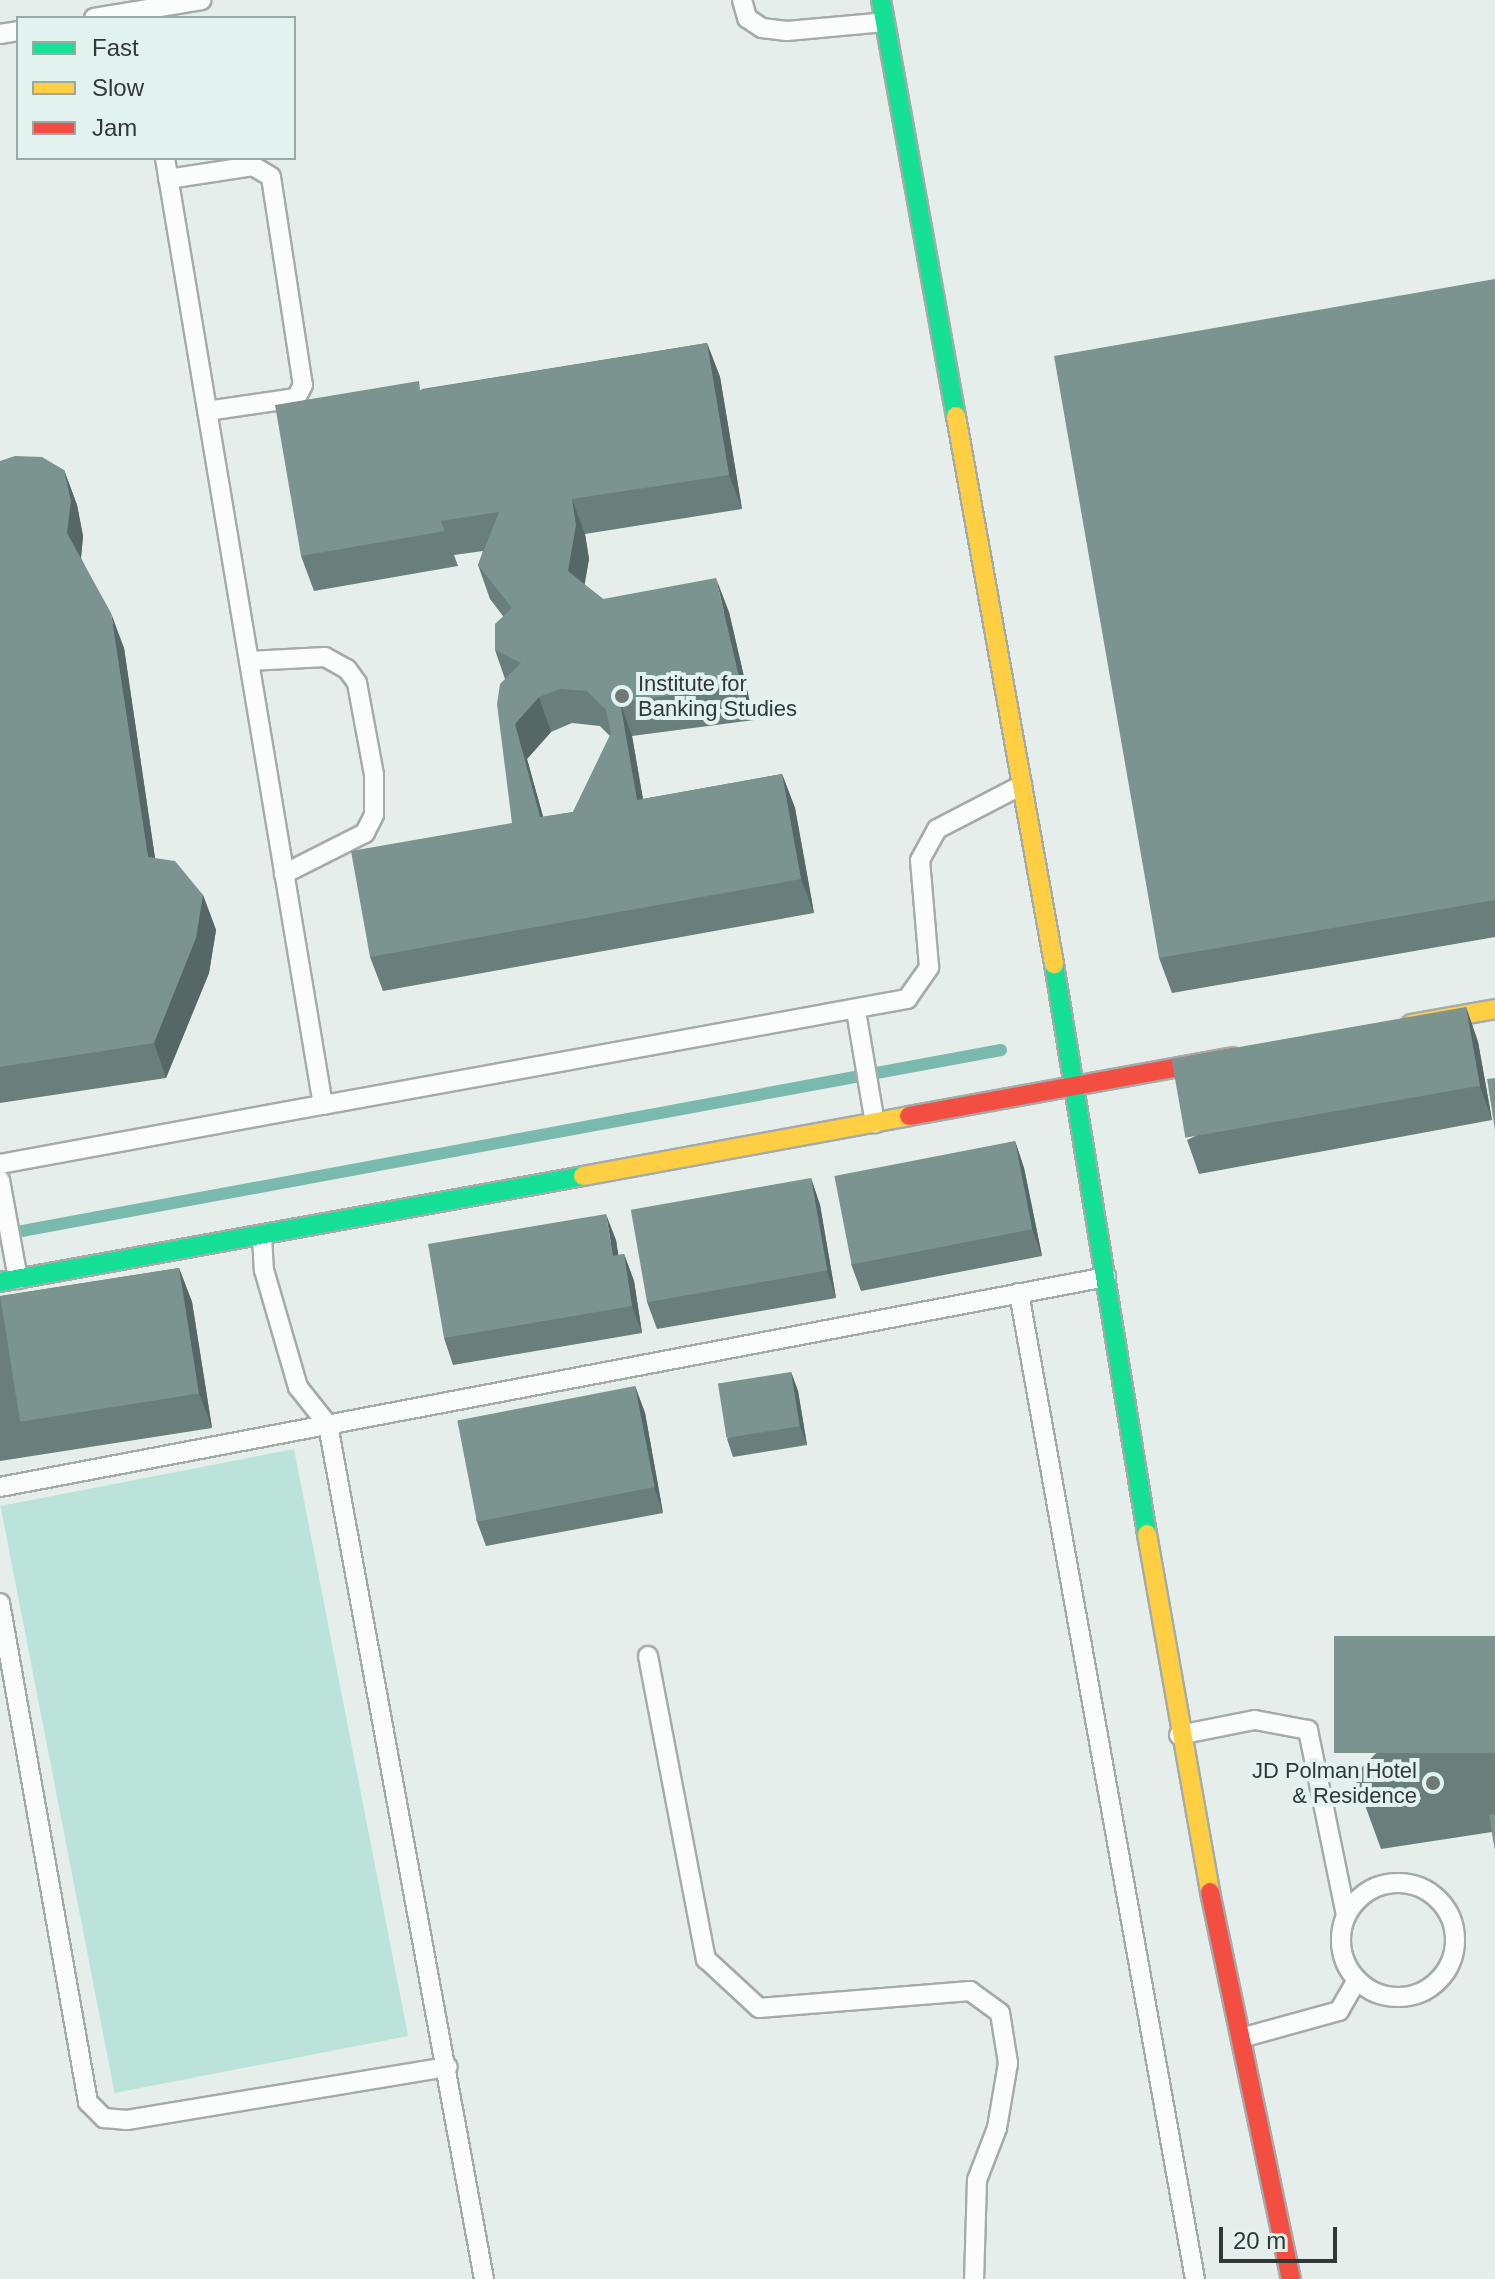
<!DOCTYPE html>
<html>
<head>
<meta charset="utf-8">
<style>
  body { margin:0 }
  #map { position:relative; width:1495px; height:2279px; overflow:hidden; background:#e6eeec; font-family:Arial,sans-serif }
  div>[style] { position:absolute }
  .green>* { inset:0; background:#bbe3da; transform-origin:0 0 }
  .stream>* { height:12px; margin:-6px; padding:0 6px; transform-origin:6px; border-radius:6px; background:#7ab9ad }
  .roads { filter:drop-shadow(2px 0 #a5aba9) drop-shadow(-2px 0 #a5aba9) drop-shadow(0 2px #a5aba9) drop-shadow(0 -2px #a5aba9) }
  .lane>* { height:18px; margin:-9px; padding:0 9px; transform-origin:9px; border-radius:9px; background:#fbfcfc }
  .lane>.ring { margin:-9px; padding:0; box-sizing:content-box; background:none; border:18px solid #fbfcfc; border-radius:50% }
  .fast>* { height:18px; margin:-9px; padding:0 9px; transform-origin:9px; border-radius:9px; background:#16e098 }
  .slow>* { height:18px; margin:-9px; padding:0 9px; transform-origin:9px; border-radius:9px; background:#ffcf43 }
  .jam>* { height:18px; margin:-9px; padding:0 9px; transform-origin:9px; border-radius:9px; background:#f24e42 }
  .wall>* { inset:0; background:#6a7f7c }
  .shaded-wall>* { inset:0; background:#566865 }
  .building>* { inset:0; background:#7b9490; transform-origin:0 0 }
  .dots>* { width:22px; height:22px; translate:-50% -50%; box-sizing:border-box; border:4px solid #e2f2ee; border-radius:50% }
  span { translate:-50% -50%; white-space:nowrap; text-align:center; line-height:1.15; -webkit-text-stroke:8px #e2f2ee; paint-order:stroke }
  .poi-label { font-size:22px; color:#323837 }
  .left { translate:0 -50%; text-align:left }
  .right { translate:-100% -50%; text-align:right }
  .legend { position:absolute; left:16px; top:16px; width:280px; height:144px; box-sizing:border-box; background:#e2f2ee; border:2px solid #9ca8a5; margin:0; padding:10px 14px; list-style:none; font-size:24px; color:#323837 }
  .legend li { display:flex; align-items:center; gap:16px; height:40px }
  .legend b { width:40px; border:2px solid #9ca8a5 }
  .scale { position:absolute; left:1219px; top:2227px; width:118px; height:36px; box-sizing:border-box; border:4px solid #323837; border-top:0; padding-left:10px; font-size:24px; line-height:28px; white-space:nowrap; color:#323837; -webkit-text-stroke:6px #e2f2ee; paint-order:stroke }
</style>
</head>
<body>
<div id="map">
  <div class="green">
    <i style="left:294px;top:1449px;width:598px;height:299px;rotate:79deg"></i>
  </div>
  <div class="stream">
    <i style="left:0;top:1235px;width:1018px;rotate:-10.47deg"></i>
  </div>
  <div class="roads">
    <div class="lane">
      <i style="left:742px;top:0;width:19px;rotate:74deg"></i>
      <i style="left:747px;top:18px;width:18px;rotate:34deg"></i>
      <i style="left:762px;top:28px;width:25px;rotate:7deg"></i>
      <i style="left:787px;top:31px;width:98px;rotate:-5.2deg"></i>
      <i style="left:94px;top:18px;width:109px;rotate:-9.5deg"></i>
      <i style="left:0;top:34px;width:18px;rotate:-9deg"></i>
      <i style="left:165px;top:158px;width:960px;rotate:80.53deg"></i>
      <i style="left:323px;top:1105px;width:594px;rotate:-10.29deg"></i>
      <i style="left:907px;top:999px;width:39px;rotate:-55deg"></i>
      <i style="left:929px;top:967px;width:107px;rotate:-94.8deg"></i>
      <i style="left:920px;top:860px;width:35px;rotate:-61deg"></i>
      <i style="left:937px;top:829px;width:96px;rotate:-27.4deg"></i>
      <i style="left:168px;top:179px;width:86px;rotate:-8.7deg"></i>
      <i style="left:253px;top:166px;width:21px;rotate:31deg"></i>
      <i style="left:271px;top:177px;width:210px;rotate:81.3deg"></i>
      <i style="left:303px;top:385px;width:15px;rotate:118deg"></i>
      <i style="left:296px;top:398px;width:90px;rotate:171.7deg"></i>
      <i style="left:249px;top:661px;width:76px;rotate:-3deg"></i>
      <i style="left:325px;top:657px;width:25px;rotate:29deg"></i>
      <i style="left:347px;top:669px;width:17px;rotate:54deg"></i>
      <i style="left:357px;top:683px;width:94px;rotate:79.5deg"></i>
      <i style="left:374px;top:775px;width:40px;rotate:90deg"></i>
      <i style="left:374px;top:815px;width:20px;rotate:117deg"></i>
      <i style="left:365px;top:833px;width:91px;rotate:153.2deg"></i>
      <i style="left:856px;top:1011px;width:114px;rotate:80.4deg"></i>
      <i style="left:0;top:1164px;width:328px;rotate:-10.4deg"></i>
      <i style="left:0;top:1180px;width:101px;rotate:79.7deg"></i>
      <i style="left:262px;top:1235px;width:35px;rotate:87deg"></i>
      <i style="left:264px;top:1270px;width:122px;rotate:73.8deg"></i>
      <i style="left:298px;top:1387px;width:48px;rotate:51.7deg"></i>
      <i style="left:328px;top:1425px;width:868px;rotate:79.65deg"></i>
      <i style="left:1019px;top:1293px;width:1002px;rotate:79.88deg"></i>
      <i style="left:0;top:1487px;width:1126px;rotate:-10.75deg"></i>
      <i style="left:0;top:1603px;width:507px;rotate:80deg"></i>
      <i style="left:88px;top:2102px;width:23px;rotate:45deg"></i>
      <i style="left:104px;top:2118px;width:23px;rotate:5deg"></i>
      <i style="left:127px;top:2120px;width:325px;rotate:-9.4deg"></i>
      <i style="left:648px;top:1656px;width:309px;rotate:79.2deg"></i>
      <i style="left:706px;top:1959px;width:72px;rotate:42.8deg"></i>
      <i style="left:759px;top:2008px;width:212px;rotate:-4.6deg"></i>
      <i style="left:970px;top:1991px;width:37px;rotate:36deg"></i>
      <i style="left:1000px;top:2013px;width:51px;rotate:80.9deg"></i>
      <i style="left:1008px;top:2063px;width:66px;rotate:99.6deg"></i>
      <i style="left:997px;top:2128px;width:56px;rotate:111deg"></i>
      <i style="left:977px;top:2180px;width:99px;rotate:91.7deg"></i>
      <i style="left:1179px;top:1735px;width:77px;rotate:-11.2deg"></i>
      <i style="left:1255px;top:1720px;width:54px;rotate:10.7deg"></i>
      <i style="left:1308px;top:1730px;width:189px;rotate:78.4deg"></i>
      <i class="ring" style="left:1341px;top:1883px;width:96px;height:96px"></i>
      <i style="left:1241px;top:2038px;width:102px;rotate:-15.4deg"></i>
      <i style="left:1339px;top:2011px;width:36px;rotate:-60deg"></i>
    </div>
    <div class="fast">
      <i style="left:881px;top:0;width:423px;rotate:79.8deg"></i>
      <i style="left:1054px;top:964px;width:578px;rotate:80.73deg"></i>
      <i style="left:0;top:1282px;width:593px;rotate:-10.3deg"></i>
    </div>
    <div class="slow">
      <i style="left:956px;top:416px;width:557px;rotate:79.86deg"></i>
      <i style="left:1411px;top:1024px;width:85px;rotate:-10.1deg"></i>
      <i style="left:583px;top:1176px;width:331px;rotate:-10.4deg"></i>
      <i style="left:1147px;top:1534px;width:364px;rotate:80deg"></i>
    </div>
    <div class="jam">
      <i style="left:909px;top:1116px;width:329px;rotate:-10.3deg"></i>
      <i style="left:1210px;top:1892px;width:395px;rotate:78.2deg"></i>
    </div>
  </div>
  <div class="wall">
    <i style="clip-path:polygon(1495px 279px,1495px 937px,1172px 993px,1159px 958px)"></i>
    <i style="clip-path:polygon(evenodd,707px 343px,720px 377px,742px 509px,585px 534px,589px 559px,584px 584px,603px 599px,729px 612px,754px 720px,632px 736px,643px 799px,782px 774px,795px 808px,814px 913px,383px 991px,370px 957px,512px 823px,505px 679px,495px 650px,503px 616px,490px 599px,478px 565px,483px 551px,454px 555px,458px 566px,314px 591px,301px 556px,422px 389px,707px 343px,572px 723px,600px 726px,610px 736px,573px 812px,543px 817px,527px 759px,551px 732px,572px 723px)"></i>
    <i style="clip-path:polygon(0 461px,64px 470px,77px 505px,83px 536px,81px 558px,124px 648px,155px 858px,203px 895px,216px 930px,209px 973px,166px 1078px,0 1103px)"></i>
    <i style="clip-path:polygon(1466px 1007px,1478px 1042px,1492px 1120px,1199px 1174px,1187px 1140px)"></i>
    <i style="clip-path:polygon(1015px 1141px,1024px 1168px,1042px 1256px,861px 1291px,851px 1264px)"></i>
    <i style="clip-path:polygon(811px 1178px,820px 1205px,836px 1298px,657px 1329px,647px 1302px)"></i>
    <i style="clip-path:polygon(616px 1240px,618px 1255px,624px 1254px,634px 1281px,642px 1333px,453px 1365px,444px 1338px)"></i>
    <i style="clip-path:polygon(179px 1268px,192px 1302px,212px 1428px,0 1461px,0 1296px)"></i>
    <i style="clip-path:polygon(791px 1372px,798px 1391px,807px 1445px,733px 1457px,727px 1439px)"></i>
    <i style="clip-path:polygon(635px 1386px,645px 1413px,663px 1513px,486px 1546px,476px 1519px)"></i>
    <i style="clip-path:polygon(1495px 1636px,1495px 1850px,1492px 1832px,1381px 1849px,1354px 1775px)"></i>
  </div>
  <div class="shaded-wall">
    <i style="clip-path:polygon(707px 343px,720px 377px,742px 509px,729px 475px)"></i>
    <i style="clip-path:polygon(64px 470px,77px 505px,83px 536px,80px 568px,67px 533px)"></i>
    <i style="clip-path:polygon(572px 499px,585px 534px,589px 559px,581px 606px,568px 571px)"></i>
    <i style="clip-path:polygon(716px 578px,729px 612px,754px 720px,741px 686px)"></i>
    <i style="clip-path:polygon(111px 613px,124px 648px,160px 892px,148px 857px)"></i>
    <i style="clip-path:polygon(539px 697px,551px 732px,527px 759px,553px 852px,540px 817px,515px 724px)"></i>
    <i style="clip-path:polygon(620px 702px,632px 736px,649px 834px,637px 800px)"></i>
    <i style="clip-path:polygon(782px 774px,795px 808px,814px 913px,801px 879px)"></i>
    <i style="clip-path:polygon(203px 895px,216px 930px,209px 973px,166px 1078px,154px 1043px)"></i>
    <i style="clip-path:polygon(1466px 1007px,1478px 1042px,1492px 1120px,1480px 1086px)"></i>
    <i style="clip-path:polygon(1015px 1141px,1024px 1168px,1042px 1256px,1032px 1229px)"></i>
    <i style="clip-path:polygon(811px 1178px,820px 1205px,836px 1298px,827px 1271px)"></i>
    <i style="clip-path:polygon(606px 1214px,616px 1240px,623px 1283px,613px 1256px)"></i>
    <i style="clip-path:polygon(624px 1254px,634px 1281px,642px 1333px,632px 1306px)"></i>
    <i style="clip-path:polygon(179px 1268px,192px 1302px,212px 1428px,199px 1393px)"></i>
    <i style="clip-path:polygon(791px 1372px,798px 1391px,807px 1445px,800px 1426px)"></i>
    <i style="clip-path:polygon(635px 1386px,645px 1413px,663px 1513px,654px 1487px)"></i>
  </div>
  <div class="building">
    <i style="clip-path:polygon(1495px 279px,1495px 900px,1159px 958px,1054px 356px)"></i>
    <i style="clip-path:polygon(evenodd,707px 343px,729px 475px,572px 499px,576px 525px,568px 571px,603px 599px,716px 578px,741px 686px,620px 702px,637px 800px,782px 774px,801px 879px,370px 957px,351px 851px,512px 823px,497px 704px,500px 684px,521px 663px,495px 650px,495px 624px,512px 608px,478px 565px,499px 512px,441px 521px,445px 531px,301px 556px,275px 405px,419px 381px,420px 390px,707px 343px,560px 689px,587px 691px,606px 710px,611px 733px,573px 812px,540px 817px,515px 724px,539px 697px,560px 689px)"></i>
    <i style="clip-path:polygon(15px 456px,42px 457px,64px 470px,71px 501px,67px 533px,111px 613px,148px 857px,175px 861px,203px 895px,196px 938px,154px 1043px,0 1067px,0 461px)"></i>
    <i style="left:1466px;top:1007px;width:80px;height:299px;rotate:80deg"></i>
    <i style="clip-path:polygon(1495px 1078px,1495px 1130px,1487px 1079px)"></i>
    <i style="left:1015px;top:1141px;width:90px;height:184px;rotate:79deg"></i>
    <i style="left:811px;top:1178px;width:94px;height:183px;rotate:80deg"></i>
    <i style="clip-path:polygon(606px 1214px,613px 1256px,624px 1254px,632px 1306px,444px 1338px,428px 1244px)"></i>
    <i style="left:179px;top:1268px;width:127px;height:181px;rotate:81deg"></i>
    <i style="left:791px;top:1372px;width:55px;height:74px;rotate:81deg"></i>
    <i style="left:635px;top:1386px;width:103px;height:181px;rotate:79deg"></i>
    <i style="left:1495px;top:1636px;width:117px;height:161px;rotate:90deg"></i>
    <i style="clip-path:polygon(1495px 1814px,1495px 1850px,1489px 1815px)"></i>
  </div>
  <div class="dots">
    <i style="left:622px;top:696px;background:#717876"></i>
    <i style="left:1433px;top:1783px;background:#717876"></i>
  </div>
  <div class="poi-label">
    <span class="left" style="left:638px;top:696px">Institute for<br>Banking Studies</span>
    <span class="right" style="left:1417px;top:1783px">JD Polman Hotel<br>&amp; Residence</span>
  </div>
  <ul class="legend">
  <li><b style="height:10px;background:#16e098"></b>Fast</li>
  <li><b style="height:10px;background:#ffcf43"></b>Slow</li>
  <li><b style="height:10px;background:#f24e42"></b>Jam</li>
  </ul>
  <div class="scale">20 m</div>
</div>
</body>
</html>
